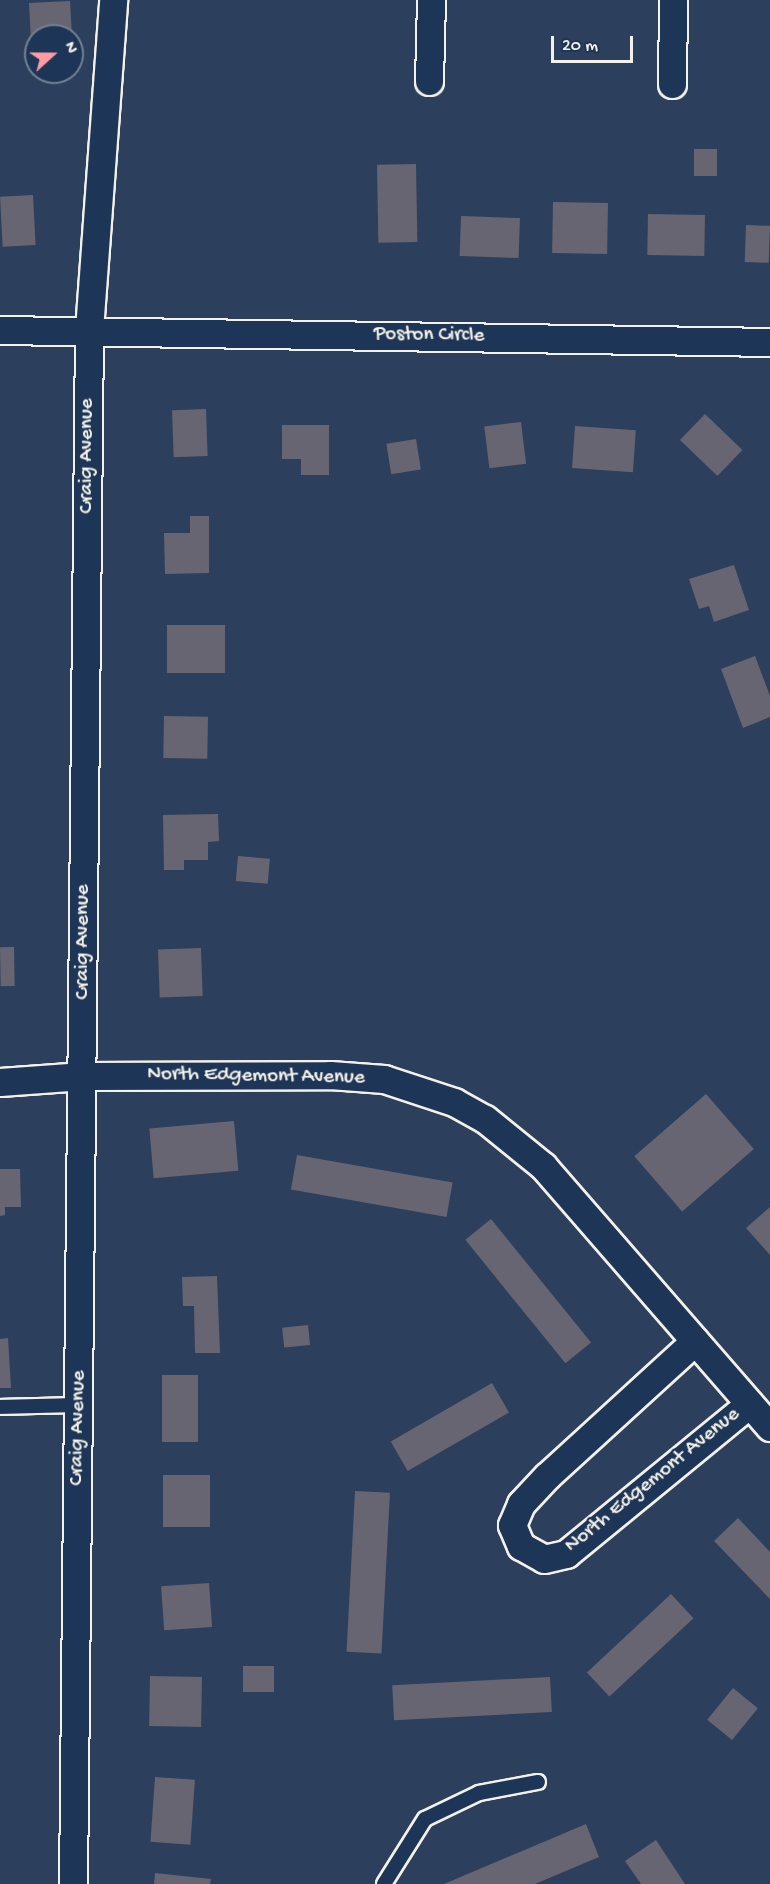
<!DOCTYPE html>
<html>
<head>
<meta charset="utf-8">
<style>
  body { margin:0 }
  #map { position:relative; width:770px; height:1884px; overflow:hidden; background:#2c3f5c; font-family:"Gochi Hand",sans-serif }
  div>[style] { position:absolute }
  .building>* { inset:0; background:#676572; transform-origin:0 0 }
  .roads { filter:drop-shadow(2px 0 #f4f1e8) drop-shadow(-2px 0 #f4f1e8) drop-shadow(0 2px #f4f1e8) drop-shadow(0 -2px #f4f1e8) }
  .service>* { height:14px; margin:-7px; padding:0 7px; transform-origin:7px; border-radius:7px; background:#1d3557 }
  .minor>* { height:27px; margin:-13.5px; padding:0 13.5px; transform-origin:13.5px; border-radius:13.5px; background:#1d3557 }
  span { translate:-50% -50%; white-space:nowrap; text-align:center; line-height:1.15; -webkit-text-stroke:4.5px #1d3557; paint-order:stroke }
  .street-label { font-size:21px; color:#f4f1e8 }
  .north { position:absolute; left:24px; top:24px; width:60px; height:60px; box-sizing:border-box; background:#1d3557; border:2px solid #738091; border-radius:50%; rotate:69deg; font-size:16px; font-weight:700; line-height:24px; text-align:center; color:#f4f1e8 }
  .north::after { content:''; display:block; margin:auto; width:21px; height:27px; background:#ff9aa2; clip-path:polygon(50% 0,100% 100%,50% 72%,0 100%) }
  .scale { position:absolute; left:551px; top:36px; width:82px; height:27px; box-sizing:border-box; border:3px solid #f4f1e8; border-top:0; padding-left:8px; font-size:18px; line-height:21px; white-space:nowrap; color:#f4f1e8; -webkit-text-stroke:4px #1d3557; paint-order:stroke }
</style>
</head>
<body>
<div id="map">
  <div class="building">
    <i style="clip-path:polygon(70px 1px,72px 36px,36px 36px,36px 40px,31px 41px,29px 3px)"></i>
    <i style="left:694px;top:149px;width:23px;height:27px"></i>
    <i style="left:416px;top:164px;width:78px;height:39px;rotate:89deg"></i>
    <i style="left:33px;top:195px;width:50px;height:33px;rotate:87deg"></i>
    <i style="left:553px;top:202px;width:55px;height:51px;rotate:1deg"></i>
    <i style="left:648px;top:214px;width:57px;height:41px;rotate:1deg"></i>
    <i style="left:461px;top:216px;width:59px;height:40px;rotate:2deg"></i>
    <i style="left:746px;top:225px;width:24px;height:37px;rotate:2deg"></i>
    <i style="left:206px;top:409px;width:47px;height:34px;rotate:88deg"></i>
    <i style="left:705px;top:414px;width:52px;height:36px;rotate:44deg"></i>
    <i style="left:521px;top:422px;width:42px;height:37px;rotate:83deg"></i>
    <i style="clip-path:polygon(282px 425px,329px 425px,329px 475px,301px 475px,301px 459px,282px 459px)"></i>
    <i style="left:575px;top:426px;width:61px;height:42px;rotate:4deg"></i>
    <i style="left:416px;top:439px;width:31px;height:30px;rotate:81deg"></i>
    <i style="clip-path:polygon(190px 516px,209px 516px,209px 573px,165px 574px,164px 533px,190px 533px)"></i>
    <i style="clip-path:polygon(734px 565px,749px 610px,714px 622px,709px 606px,699px 609px,689px 579px)"></i>
    <i style="left:167px;top:625px;width:58px;height:48px"></i>
    <i style="clip-path:polygon(755px 656px,770px 696px,770px 717px,743px 728px,721px 669px)"></i>
    <i style="left:164px;top:716px;width:44px;height:42px;rotate:1deg"></i>
    <i style="clip-path:polygon(218px 814px,219px 841px,208px 842px,208px 860px,184px 860px,184px 870px,164px 870px,163px 815px)"></i>
    <i style="left:238px;top:856px;width:32px;height:25px;rotate:5deg"></i>
    <i style="left:14px;top:947px;width:39px;height:14px;rotate:89deg"></i>
    <i style="left:201px;top:948px;width:48px;height:43px;rotate:88deg"></i>
    <i style="left:706px;top:1094px;width:73px;height:95px;rotate:49deg"></i>
    <i style="left:234px;top:1121px;width:50px;height:85px;rotate:85deg"></i>
    <i style="left:297px;top:1155px;width:158px;height:35px;rotate:10deg"></i>
    <i style="clip-path:polygon(0 1169px,20px 1169px,21px 1207px,5px 1207px,5px 1215px,0 1216px)"></i>
    <i style="clip-path:polygon(770px 1207px,770px 1255px,746px 1228px)"></i>
    <i style="left:491px;top:1219px;width:159px;height:33px;rotate:51deg"></i>
    <i style="clip-path:polygon(217px 1276px,220px 1353px,195px 1353px,194px 1306px,183px 1306px,182px 1277px)"></i>
    <i style="left:308px;top:1325px;width:20px;height:26px;rotate:84deg"></i>
    <i style="clip-path:polygon(8px 1338px,11px 1388px,0 1388px,0 1339px)"></i>
    <i style="left:162px;top:1375px;width:36px;height:67px"></i>
    <i style="left:492px;top:1383px;width:34px;height:117px;rotate:60deg"></i>
    <i style="left:163px;top:1475px;width:47px;height:52px"></i>
    <i style="left:355px;top:1491px;width:35px;height:161px;rotate:3deg"></i>
    <i style="clip-path:polygon(738px 1518px,770px 1552px,770px 1599px,714px 1541px)"></i>
    <i style="left:209px;top:1583px;width:44px;height:48px;rotate:86deg"></i>
    <i style="left:671px;top:1594px;width:33px;height:115px;rotate:47deg"></i>
    <i style="left:274px;top:1666px;width:26px;height:31px;rotate:90deg"></i>
    <i style="left:150px;top:1676px;width:52px;height:50px;rotate:1deg"></i>
    <i style="left:550px;top:1677px;width:35px;height:158px;rotate:87deg"></i>
    <i style="left:733px;top:1688px;width:32px;height:41px;rotate:39deg"></i>
    <i style="left:155px;top:1777px;width:40px;height:65px;rotate:4deg"></i>
    <i style="clip-path:polygon(586px 1824px,599px 1857px,535px 1884px,444px 1884px)"></i>
    <i style="clip-path:polygon(656px 1840px,685px 1884px,641px 1884px,625px 1861px)"></i>
    <i style="clip-path:polygon(155px 1873px,211px 1879px,210px 1884px,154px 1884px)"></i>
  </div>
  <div class="roads">
    <div class="service">
      <i style="left:0;top:1407px;width:79px;rotate:-1.5deg"></i>
      <i style="left:384px;top:1884px;width:77px;rotate:-57.8deg"></i>
      <i style="left:425px;top:1819px;width:60px;rotate:-25.7deg"></i>
      <i style="left:479px;top:1793px;width:60px;rotate:-10.6deg"></i>
    </div>
    <div class="minor">
      <i style="left:429px;top:81px;width:81px;rotate:-88.6deg"></i>
      <i style="left:672px;top:84px;width:84px;rotate:-89.3deg"></i>
      <i style="left:0;top:330px;width:770px;rotate:0.89deg"></i>
      <i style="left:0;top:1082px;width:83px;rotate:-4.1deg"></i>
      <i style="left:83px;top:1076px;width:247px;rotate:-0.2deg"></i>
      <i style="left:330px;top:1075px;width:54px;rotate:4.2deg"></i>
      <i style="left:384px;top:1079px;width:74px;rotate:18.2deg"></i>
      <i style="left:454px;top:1102px;width:35px;rotate:29deg"></i>
      <i style="left:485px;top:1119px;width:75px;rotate:39deg"></i>
      <i style="left:543px;top:1166px;width:346px;rotate:49deg"></i>
      <i style="left:695px;top:1341px;width:200px;rotate:137.6deg"></i>
      <i style="left:547px;top:1476px;width:38px;rotate:133deg"></i>
      <i style="left:521px;top:1504px;width:23px;rotate:113deg"></i>
      <i style="left:512px;top:1525px;width:23px;rotate:67deg"></i>
      <i style="left:521px;top:1546px;width:26px;rotate:29deg"></i>
      <i style="left:544px;top:1559px;width:23px;rotate:-13deg"></i>
      <i style="left:566px;top:1554px;width:237px;rotate:-39.3deg"></i>
      <i style="left:73px;top:1884px;width:1554px;rotate:-89.41deg"></i>
      <i style="left:89px;top:330px;width:331px;rotate:-85.8deg"></i>
    </div>
  </div>
  <div class="street-label">
    <span style="left:429px;top:336px;rotate:1deg">Poston Circle</span>
    <span style="left:88px;top:456px;rotate:-90deg">Craig Avenue</span>
    <span style="left:84px;top:942px;rotate:-90deg">Craig Avenue</span>
    <span style="left:256px;top:1077px;rotate:1deg">North Edgemont Avenue</span>
    <span style="left:79px;top:1428px;rotate:-89deg">Craig Avenue</span>
    <span style="left:653px;top:1481px;rotate:-39deg">North Edgemont Avenue</span>
  </div>
  <div class="north">N</div>
  <div class="scale">20 m</div>
</div>
</body>
</html>
